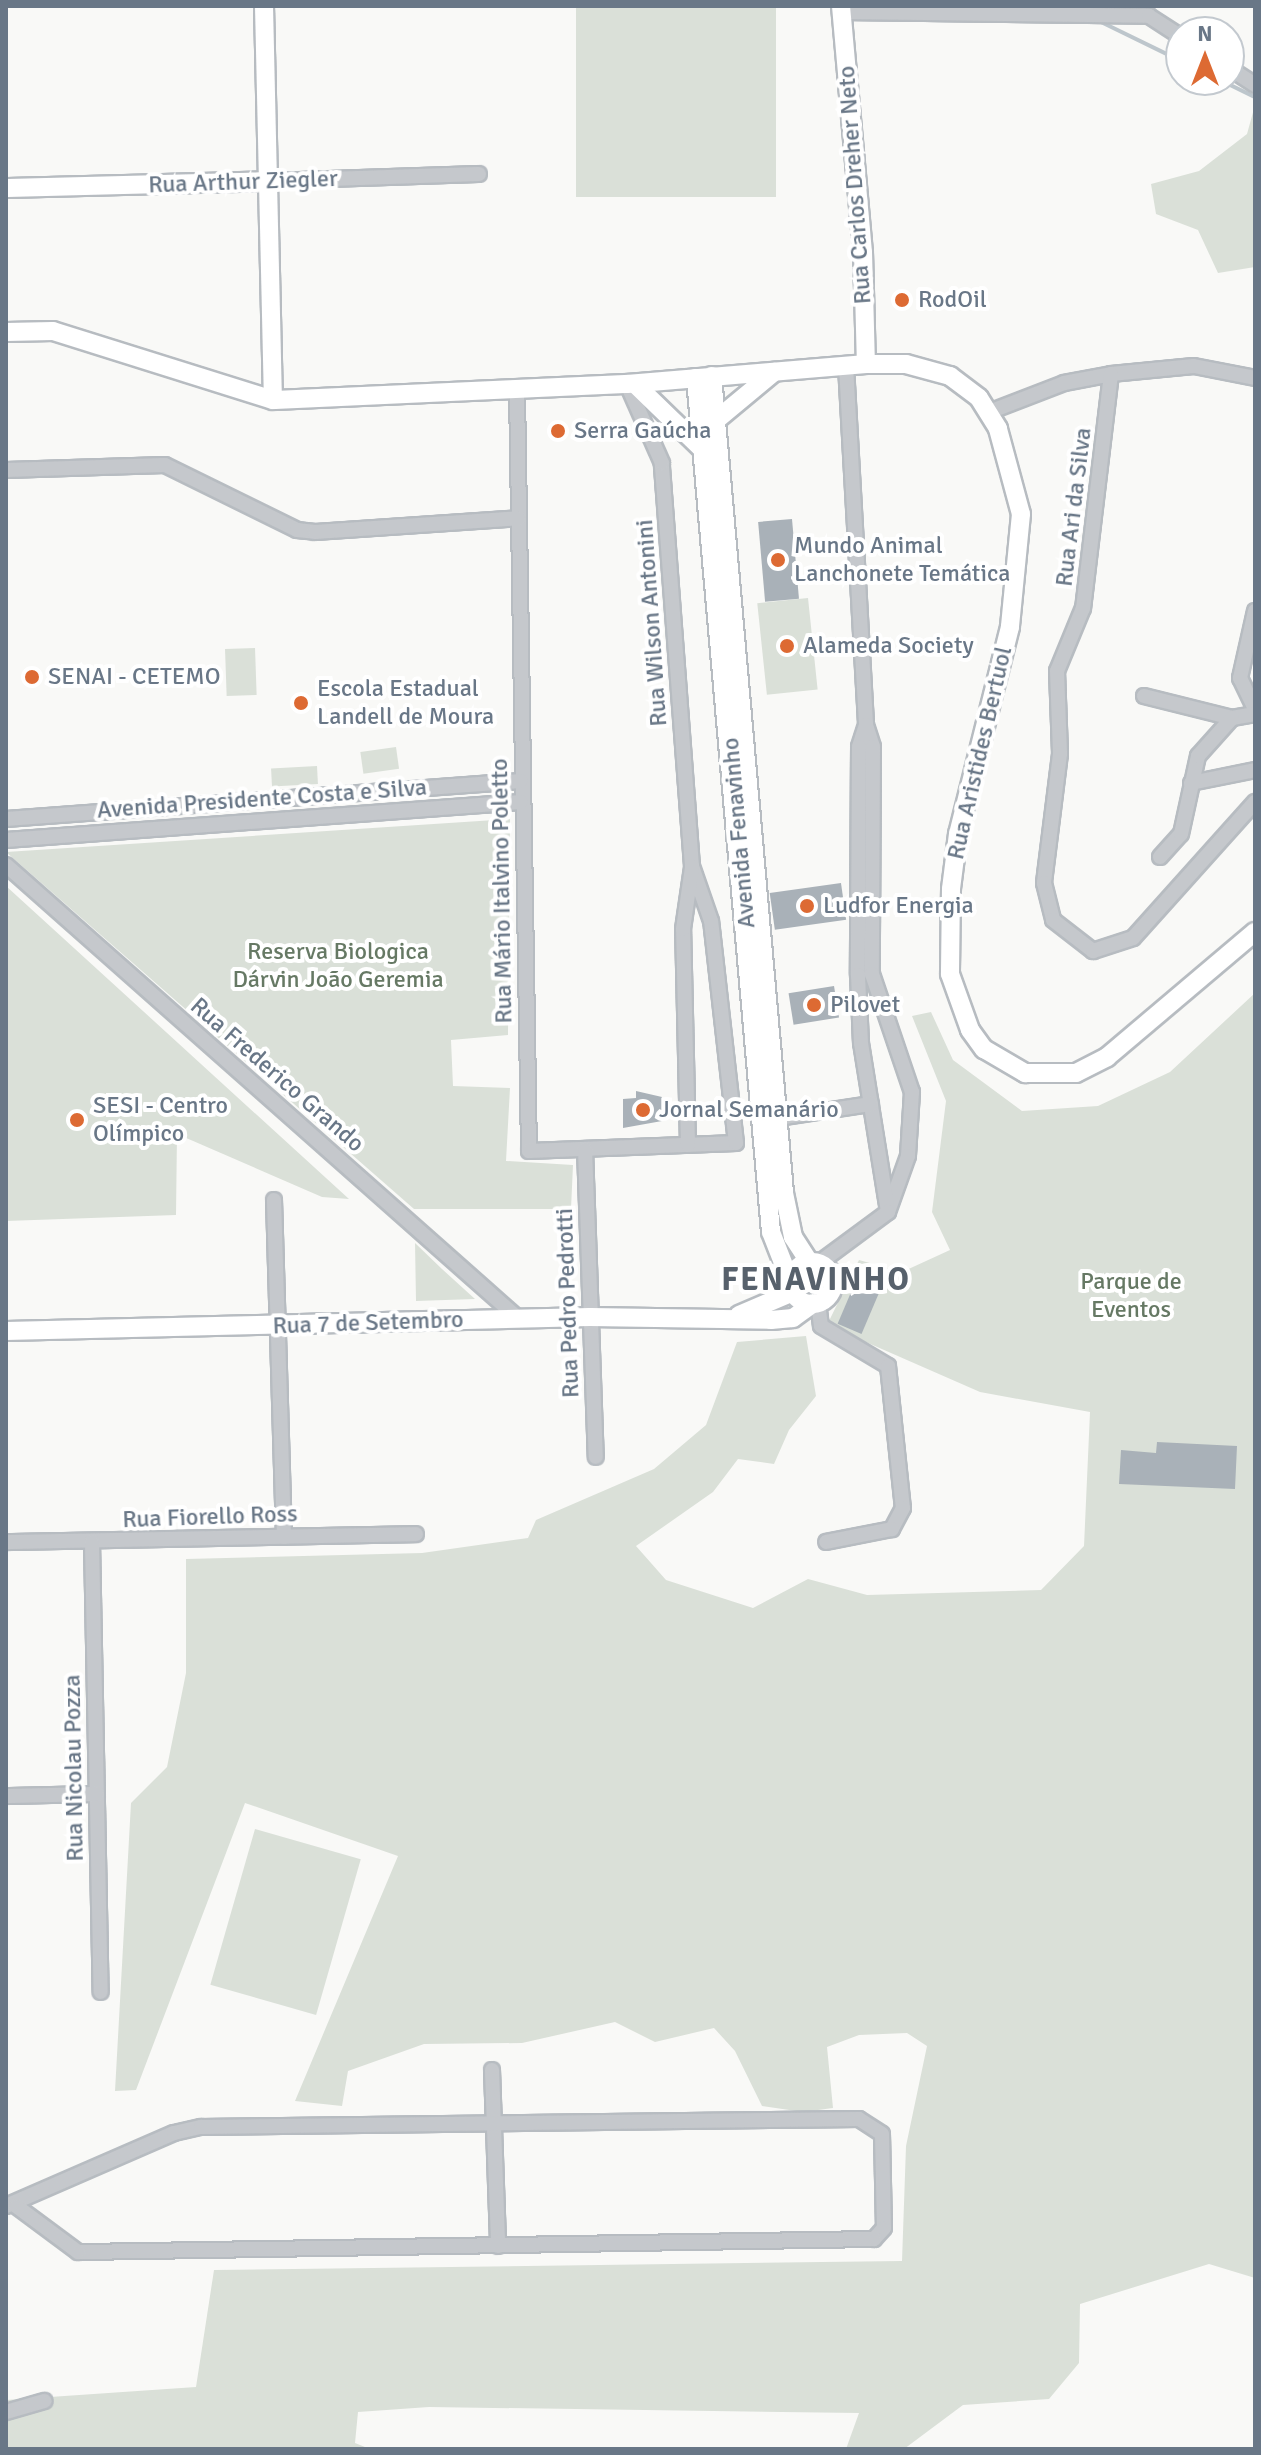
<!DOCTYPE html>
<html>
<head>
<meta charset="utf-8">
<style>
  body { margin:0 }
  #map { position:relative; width:1261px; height:2455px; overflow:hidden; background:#f9f9f7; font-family:Signika,sans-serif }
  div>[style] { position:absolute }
  .green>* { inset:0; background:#dae0d8; transform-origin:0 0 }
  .stream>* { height:4px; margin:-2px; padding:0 2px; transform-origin:2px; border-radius:2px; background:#bdc6cc }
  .building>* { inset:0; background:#a9b1b8; transform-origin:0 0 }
  .roads { filter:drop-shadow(2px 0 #b7bcc1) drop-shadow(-2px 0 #b7bcc1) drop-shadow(0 2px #b7bcc1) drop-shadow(0 -2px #b7bcc1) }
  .street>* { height:14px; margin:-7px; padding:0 7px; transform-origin:7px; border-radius:7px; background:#c5c8cc }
  .secondary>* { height:18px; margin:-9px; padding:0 9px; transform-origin:9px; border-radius:9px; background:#fff }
  .secondary>.ring { margin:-9px; padding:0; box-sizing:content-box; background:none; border:18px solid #fff; border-radius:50% }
  .dots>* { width:22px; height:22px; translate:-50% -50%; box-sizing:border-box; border:4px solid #fff; border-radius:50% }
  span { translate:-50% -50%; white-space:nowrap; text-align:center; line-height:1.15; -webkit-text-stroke:8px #fff; paint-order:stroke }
  .street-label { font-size:24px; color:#697787 }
  .poi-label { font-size:24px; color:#697787 }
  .left { translate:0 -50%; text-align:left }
  .park-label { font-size:24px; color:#667964 }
  .district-label { font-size:32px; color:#57616c; font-weight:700; letter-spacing:2px }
  .frame { position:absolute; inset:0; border:8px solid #697787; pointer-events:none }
  .north { position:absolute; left:1165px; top:16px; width:80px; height:80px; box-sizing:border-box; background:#fff; border:2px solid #c3c9cf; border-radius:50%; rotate:0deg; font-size:22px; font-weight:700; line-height:32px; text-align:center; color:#697787 }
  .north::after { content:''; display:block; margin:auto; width:28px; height:36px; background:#dd6a33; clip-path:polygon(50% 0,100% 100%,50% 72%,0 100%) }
</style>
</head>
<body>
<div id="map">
  <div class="green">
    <i style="left:576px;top:6px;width:200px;height:191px"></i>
    <i style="clip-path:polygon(1255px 105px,1255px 267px,1218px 273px,1198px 230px,1156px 214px,1151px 184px,1199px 171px,1247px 134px)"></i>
    <i style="left:808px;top:598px;width:92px;height:51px;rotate:84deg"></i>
    <i style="left:255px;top:648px;width:47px;height:30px;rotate:88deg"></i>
    <i style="left:396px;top:747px;width:22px;height:36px;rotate:82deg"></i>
    <i style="left:317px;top:766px;width:18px;height:46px;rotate:87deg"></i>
    <i style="clip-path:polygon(510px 819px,508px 1035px,451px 1040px,453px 1086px,510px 1088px,506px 1161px,573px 1165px,571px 1209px,414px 1209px,6px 852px)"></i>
    <i style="clip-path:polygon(6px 886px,349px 1199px,322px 1197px,177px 1134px,176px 1215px,6px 1221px)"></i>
    <i style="clip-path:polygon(1255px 993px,1255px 2278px,1209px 2264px,1080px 2304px,1079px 2363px,1049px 2399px,963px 2405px,904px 2449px,846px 2449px,859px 2413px,429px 2407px,358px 2412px,355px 2443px,370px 2449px,6px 2449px,6px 2400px,196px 2387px,214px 2270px,902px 2261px,906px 2146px,927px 2046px,907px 2033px,859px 2035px,827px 2047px,833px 2108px,803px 2112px,762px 2106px,735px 2051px,714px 2028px,655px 2042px,615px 2022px,522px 2043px,424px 2044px,348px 2071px,342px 2106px,295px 2101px,398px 1856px,245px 1803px,136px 2090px,115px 2091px,131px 1803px,167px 1767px,186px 1673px,186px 1559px,422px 1553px,528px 1538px,536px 1520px,654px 1469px,706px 1425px,737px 1342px,806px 1336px,816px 1396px,789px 1430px,774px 1464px,738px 1459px,713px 1492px,636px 1546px,666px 1580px,753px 1608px,808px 1579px,867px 1595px,1041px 1590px,1084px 1546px,1090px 1412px,980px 1392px,827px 1325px,859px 1260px,902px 1272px,950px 1250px,932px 1212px,946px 1101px,912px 1016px,931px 1012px,953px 1060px,1022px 1111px,1098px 1106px,1170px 1072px)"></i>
    <i style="clip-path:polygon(415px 1243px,442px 1269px,475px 1299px,416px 1301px)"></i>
    <i style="left:255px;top:1829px;width:110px;height:162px;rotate:16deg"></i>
  </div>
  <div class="stream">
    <i style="left:1099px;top:21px;width:91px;rotate:26deg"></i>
    <i style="left:1220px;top:80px;width:39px;rotate:26deg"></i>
  </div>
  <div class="building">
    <i style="left:792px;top:519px;width:80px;height:34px;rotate:85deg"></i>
    <i style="left:841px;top:883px;width:37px;height:72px;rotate:82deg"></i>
    <i style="left:834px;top:986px;width:32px;height:46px;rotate:81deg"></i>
    <i style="clip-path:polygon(636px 1091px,662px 1097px,662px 1121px,623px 1128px,623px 1099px,636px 1098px)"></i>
    <i style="left:863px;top:1264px;width:26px;height:65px;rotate:23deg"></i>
    <i style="clip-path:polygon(1157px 1442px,1237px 1446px,1235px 1489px,1119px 1484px,1121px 1450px,1156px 1453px)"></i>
  </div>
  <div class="roads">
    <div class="street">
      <i style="left:842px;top:12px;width:307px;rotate:0.7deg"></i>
      <i style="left:1149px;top:16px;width:38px;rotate:33deg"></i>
      <i style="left:1229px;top:68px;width:31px;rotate:33deg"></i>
      <i style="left:269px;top:181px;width:210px;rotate:-1.9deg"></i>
      <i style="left:846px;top:366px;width:360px;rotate:86.8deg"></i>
      <i style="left:866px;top:725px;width:23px;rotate:72deg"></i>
      <i style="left:873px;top:747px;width:227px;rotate:90.3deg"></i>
      <i style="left:872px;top:974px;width:125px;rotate:71.3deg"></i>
      <i style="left:912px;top:1092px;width:64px;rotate:93.6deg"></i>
      <i style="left:908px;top:1156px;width:59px;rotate:109.7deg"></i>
      <i style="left:1111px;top:374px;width:83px;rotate:-5.5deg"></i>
      <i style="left:1194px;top:366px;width:62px;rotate:11.1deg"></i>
      <i style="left:517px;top:390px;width:761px;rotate:89.1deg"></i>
      <i style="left:529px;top:1151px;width:207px;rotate:-2.2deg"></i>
      <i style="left:736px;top:1143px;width:223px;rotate:-96.4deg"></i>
      <i style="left:711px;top:921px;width:58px;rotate:-109.1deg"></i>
      <i style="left:692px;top:866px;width:404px;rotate:-94.3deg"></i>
      <i style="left:662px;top:463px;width:86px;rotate:-113.9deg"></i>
      <i style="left:989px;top:412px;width:80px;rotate:-21.1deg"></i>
      <i style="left:1064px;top:383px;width:48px;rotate:-10.8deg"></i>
      <i style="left:1111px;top:374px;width:236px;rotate:96.8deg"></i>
      <i style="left:1083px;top:608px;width:68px;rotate:112.4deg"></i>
      <i style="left:1057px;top:671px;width:83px;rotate:87.9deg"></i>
      <i style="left:1060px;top:754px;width:130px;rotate:97.1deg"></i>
      <i style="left:1044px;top:883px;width:38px;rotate:76deg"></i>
      <i style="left:1053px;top:920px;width:51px;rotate:37.8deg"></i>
      <i style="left:1093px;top:951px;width:42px;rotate:-18deg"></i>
      <i style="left:1133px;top:938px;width:183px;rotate:-48.1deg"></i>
      <i style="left:6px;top:470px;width:159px;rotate:-1.8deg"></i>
      <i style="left:165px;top:465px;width:147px;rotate:26.2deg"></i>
      <i style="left:297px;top:530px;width:18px;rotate:6deg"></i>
      <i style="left:315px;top:532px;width:204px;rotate:-3.9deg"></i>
      <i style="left:1255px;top:611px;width:69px;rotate:102.6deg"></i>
      <i style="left:1240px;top:678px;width:34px;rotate:64deg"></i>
      <i style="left:1144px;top:696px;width:91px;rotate:14deg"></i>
      <i style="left:1232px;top:718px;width:23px;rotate:-10deg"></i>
      <i style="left:866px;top:725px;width:23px;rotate:108deg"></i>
      <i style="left:859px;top:747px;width:228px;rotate:90.3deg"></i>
      <i style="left:858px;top:975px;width:68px;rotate:87.5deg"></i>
      <i style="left:861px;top:1043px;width:171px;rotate:80.9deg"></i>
      <i style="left:1191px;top:783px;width:65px;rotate:-11.5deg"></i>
      <i style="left:6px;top:819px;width:516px;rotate:-4.22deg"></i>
      <i style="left:6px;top:840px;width:516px;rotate:-4.22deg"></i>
      <i style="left:1160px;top:857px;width:31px;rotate:-48deg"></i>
      <i style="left:1181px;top:834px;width:80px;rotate:-77.7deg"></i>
      <i style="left:1198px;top:756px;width:51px;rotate:-48.2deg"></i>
      <i style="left:6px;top:865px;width:685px;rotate:41.51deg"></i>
      <i style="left:778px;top:1118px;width:94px;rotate:-8.6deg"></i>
      <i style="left:688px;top:1145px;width:216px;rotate:-91.3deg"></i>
      <i style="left:683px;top:929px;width:63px;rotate:-81.7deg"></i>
      <i style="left:585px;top:1149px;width:308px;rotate:88deg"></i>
      <i style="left:274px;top:1200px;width:337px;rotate:88.3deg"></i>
      <i style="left:819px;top:1263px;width:86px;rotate:-36.5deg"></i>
      <i style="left:818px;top:1302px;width:24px;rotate:83deg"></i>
      <i style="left:821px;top:1326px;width:78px;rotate:30.8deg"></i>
      <i style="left:888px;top:1366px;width:143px;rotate:84deg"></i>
      <i style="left:903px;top:1508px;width:24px;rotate:118deg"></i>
      <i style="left:892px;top:1529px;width:67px;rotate:168.9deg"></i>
      <i style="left:6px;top:1542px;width:410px;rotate:-1.1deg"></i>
      <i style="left:92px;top:1542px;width:450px;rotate:88.9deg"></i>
      <i style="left:6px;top:1796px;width:91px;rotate:-1.3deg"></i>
      <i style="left:492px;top:2070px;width:176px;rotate:88deg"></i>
      <i style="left:6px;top:2206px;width:183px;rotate:-23.5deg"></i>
      <i style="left:174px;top:2133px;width:28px;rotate:-13deg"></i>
      <i style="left:201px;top:2127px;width:658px;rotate:-0.7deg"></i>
      <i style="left:859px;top:2119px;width:27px;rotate:33deg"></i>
      <i style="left:882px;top:2134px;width:94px;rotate:88.8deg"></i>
      <i style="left:884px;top:2228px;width:15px;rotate:132deg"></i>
      <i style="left:874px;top:2239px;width:796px;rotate:179.06deg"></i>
      <i style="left:78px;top:2252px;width:77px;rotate:-143.4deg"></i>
      <i style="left:6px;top:2412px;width:40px;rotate:-16deg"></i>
    </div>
    <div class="secondary">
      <i style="left:264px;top:6px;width:394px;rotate:88.7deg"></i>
      <i style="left:841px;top:6px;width:247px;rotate:84.9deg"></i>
      <i style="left:863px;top:252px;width:112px;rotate:88.5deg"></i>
      <i style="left:6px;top:188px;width:263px;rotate:-1.5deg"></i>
      <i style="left:6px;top:332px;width:47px;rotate:-1.2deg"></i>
      <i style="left:53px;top:331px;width:231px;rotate:17.4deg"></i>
      <i style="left:273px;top:400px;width:354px;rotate:-2.6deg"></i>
      <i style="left:627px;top:384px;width:240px;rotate:-4.8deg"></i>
      <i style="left:866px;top:364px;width:40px"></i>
      <i style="left:906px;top:364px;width:46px;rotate:15.3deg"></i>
      <i style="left:950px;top:376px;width:36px;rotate:37deg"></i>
      <i style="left:979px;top:398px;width:36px;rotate:58deg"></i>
      <i style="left:998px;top:429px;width:88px;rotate:74.9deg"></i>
      <i style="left:1021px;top:514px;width:114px;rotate:95.6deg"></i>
      <i style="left:1010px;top:627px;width:213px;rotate:104.1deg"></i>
      <i style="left:958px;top:834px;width:55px;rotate:97.3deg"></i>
      <i style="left:951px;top:889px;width:85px;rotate:90.7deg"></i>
      <i style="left:950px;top:974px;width:59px;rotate:70.3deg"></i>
      <i style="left:970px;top:1030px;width:24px;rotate:54deg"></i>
      <i style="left:984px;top:1049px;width:48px;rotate:30.3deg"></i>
      <i style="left:1025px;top:1073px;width:51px"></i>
      <i style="left:1076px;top:1073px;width:35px;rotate:-27deg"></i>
      <i style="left:1107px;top:1057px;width:194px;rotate:-40.2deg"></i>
      <i style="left:712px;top:376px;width:820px;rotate:84.96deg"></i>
      <i style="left:784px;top:1193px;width:45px;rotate:78.4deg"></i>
      <i style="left:793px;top:1237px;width:30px;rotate:57deg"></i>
      <i style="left:696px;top:378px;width:857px;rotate:84.98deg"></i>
      <i style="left:771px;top:1232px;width:58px;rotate:68.7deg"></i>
      <i style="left:635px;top:384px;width:91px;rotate:44.1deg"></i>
      <i style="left:715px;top:421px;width:77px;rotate:-39.7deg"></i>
      <i class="ring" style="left:791px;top:1262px;width:24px;height:24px"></i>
      <i style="left:739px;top:1315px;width:59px;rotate:-23.1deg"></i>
      <i style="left:6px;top:1331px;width:584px;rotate:-1.37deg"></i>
      <i style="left:590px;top:1317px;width:181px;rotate:0.9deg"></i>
      <i style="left:771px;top:1320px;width:22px;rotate:-5deg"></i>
      <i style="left:793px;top:1318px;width:26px;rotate:-36deg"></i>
    </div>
  </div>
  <div class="dots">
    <i style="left:902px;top:300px;background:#dd6a33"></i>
    <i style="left:558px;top:431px;background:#dd6a33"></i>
    <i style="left:778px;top:560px;background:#dd6a33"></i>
    <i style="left:787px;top:646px;background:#dd6a33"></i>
    <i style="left:32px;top:677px;background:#dd6a33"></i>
    <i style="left:301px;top:703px;background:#dd6a33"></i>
    <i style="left:807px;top:906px;background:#dd6a33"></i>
    <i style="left:814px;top:1005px;background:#dd6a33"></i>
    <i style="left:643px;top:1110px;background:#dd6a33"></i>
    <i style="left:77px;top:1120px;background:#dd6a33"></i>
  </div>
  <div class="street-label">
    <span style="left:243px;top:182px;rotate:-2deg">Rua Arthur Ziegler</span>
    <span style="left:855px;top:185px;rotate:-94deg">Rua Carlos Dreher Neto</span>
    <span style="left:1074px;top:507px;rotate:-83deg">Rua Ari da Silva</span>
    <span style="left:652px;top:623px;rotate:-94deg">Rua Wilson Antonini</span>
    <span style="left:980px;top:753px;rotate:-77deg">Rua Aristides Bertuol</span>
    <span style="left:262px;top:799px;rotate:-4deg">Avenida Presidente Costa e Silva</span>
    <span style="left:739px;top:833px;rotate:-95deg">Avenida Fenavinho</span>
    <span style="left:502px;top:891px;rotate:-91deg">Rua Mário Italvino Poletto</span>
    <span style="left:277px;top:1075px;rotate:41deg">Rua Frederico Grando</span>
    <span style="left:568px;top:1303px;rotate:-92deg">Rua Pedro Pedrotti</span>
    <span style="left:368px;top:1323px;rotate:-2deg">Rua 7 de Setembro</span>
    <span style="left:210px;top:1517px;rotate:-2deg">Rua Fiorello Ross</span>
    <span style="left:74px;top:1768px;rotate:-91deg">Rua Nicolau Pozza</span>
  </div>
  <div class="poi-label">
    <span class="left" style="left:918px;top:300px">RodOil</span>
    <span class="left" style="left:574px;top:431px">Serra Gaúcha</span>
    <span class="left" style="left:794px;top:560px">Mundo Animal<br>Lanchonete Temática</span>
    <span class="left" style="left:803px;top:646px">Alameda Society</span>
    <span class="left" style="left:48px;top:677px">SENAI - CETEMO</span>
    <span class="left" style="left:317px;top:703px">Escola Estadual<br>Landell de Moura</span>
    <span class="left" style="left:823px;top:906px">Ludfor Energia</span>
    <span class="left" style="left:830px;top:1005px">Pilovet</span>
    <span class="left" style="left:93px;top:1120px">SESI - Centro<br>Olímpico</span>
    <span class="left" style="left:659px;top:1110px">Jornal Semanário</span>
  </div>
  <div class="park-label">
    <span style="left:338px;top:966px">Reserva Biologica<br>Dárvin João Geremia</span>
    <span style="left:1131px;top:1296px">Parque de<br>Eventos</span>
  </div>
  <div class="district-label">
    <span style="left:816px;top:1280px">FENAVINHO</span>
  </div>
  <div class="frame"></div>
  <div class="north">N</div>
</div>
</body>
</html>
